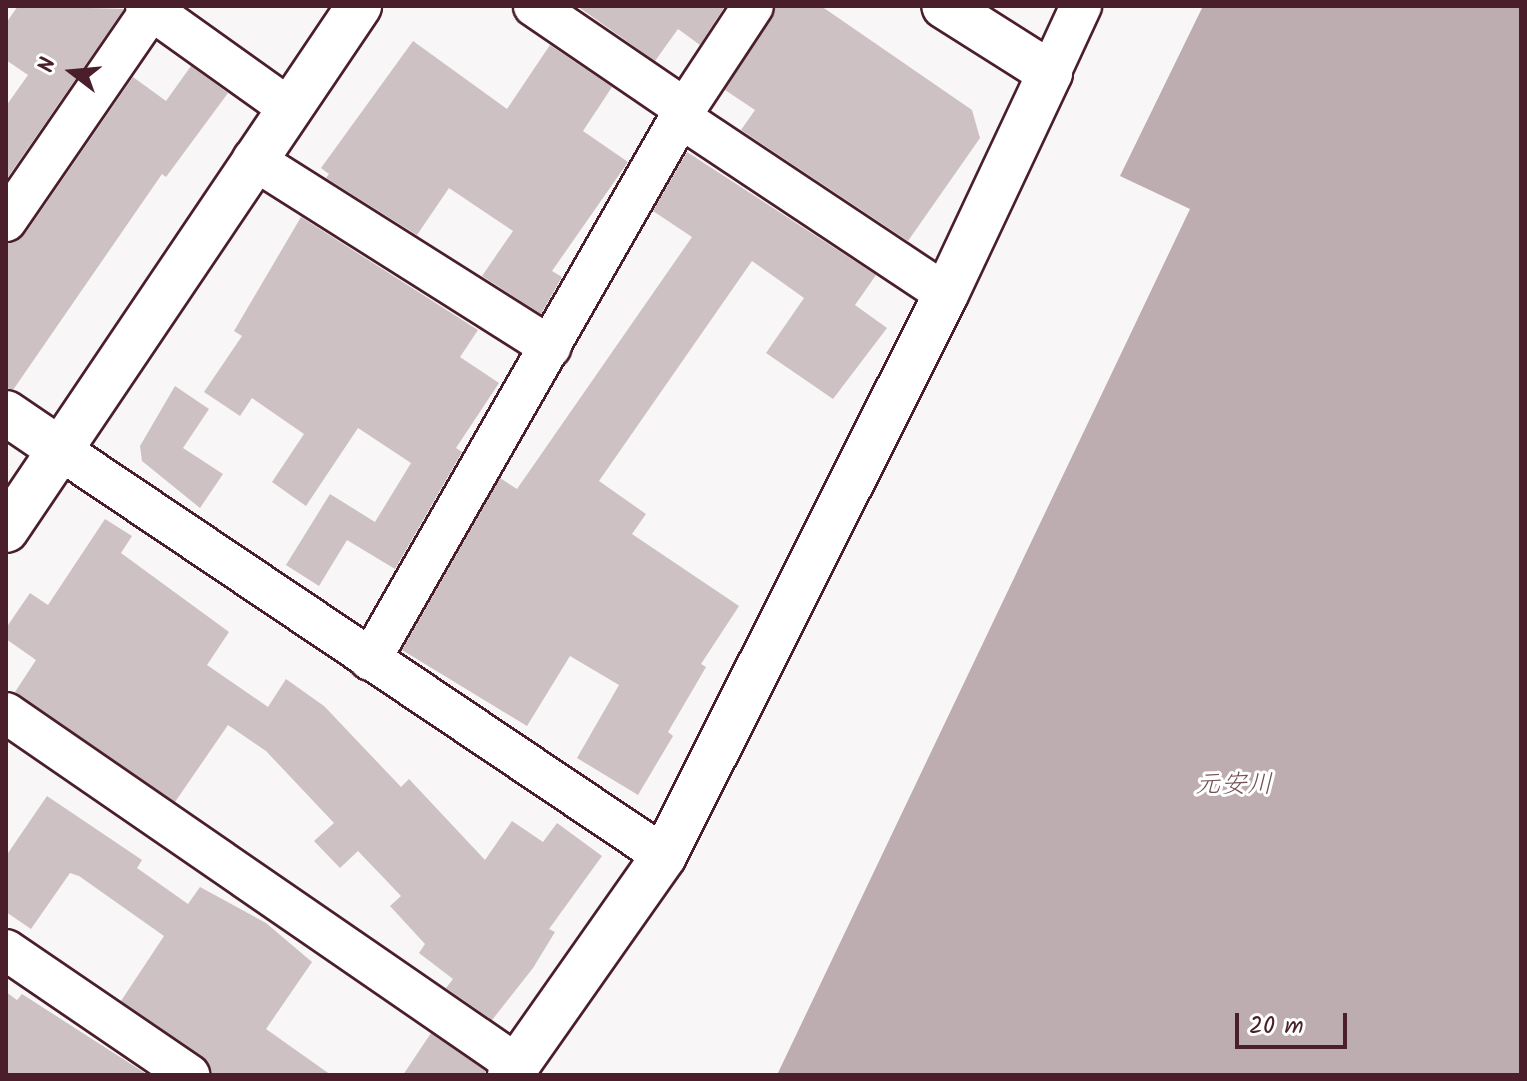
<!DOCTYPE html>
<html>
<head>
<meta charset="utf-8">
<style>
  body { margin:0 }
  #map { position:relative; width:1527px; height:1081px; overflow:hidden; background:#f8f6f7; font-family:Kalam,"Klee One",sans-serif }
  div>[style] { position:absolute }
  .water>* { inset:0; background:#bdadb0 }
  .building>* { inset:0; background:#cdc1c4 }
  .roads { filter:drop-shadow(2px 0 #4a1f2b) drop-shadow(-2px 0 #4a1f2b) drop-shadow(0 2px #4a1f2b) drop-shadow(0 -2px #4a1f2b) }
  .street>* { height:40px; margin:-20px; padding:0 20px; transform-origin:20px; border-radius:20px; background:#fff }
  .secondary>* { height:44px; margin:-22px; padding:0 22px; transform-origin:22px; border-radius:22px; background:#fff }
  span { translate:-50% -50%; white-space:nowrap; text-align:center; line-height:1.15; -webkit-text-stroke:6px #fff; paint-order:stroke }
  .water-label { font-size:26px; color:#72515a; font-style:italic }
  .frame { position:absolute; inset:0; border:8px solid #4a1f2b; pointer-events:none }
  .north { position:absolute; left:32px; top:32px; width:80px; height:80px; -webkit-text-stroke:6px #fff; paint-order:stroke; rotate:286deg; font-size:22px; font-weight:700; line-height:32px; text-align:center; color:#4a1f2b }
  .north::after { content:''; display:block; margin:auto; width:28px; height:36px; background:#4a1f2b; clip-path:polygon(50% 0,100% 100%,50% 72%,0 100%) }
  .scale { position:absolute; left:1235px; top:1013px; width:112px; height:36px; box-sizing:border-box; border:4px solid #4a1f2b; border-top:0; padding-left:10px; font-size:24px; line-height:28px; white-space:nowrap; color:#4a1f2b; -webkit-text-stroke:6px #fff; paint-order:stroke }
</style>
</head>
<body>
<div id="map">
  <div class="water">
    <i style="clip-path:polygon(1203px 6px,1521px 6px,1521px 1075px,777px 1075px,1190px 209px,1120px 176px)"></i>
  </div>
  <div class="building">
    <i style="clip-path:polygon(18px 6px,124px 9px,6px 180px,6px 106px,28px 75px,6px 60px,6px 23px)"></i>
    <i style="clip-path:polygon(577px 6px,725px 6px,700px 45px,678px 29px,655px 61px)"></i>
    <i style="clip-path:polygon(776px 6px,821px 6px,972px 110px,980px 138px,908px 241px,741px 130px,755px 110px,725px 90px)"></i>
    <i style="clip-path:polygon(413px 41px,507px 109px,550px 45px,612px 87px,583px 131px,628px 162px,552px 271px,562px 277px,541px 314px,482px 276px,513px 231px,449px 188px,417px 235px,326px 178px,329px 174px,321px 168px)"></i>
    <i style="clip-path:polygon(191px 66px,228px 93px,166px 177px,162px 174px,13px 390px,6px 388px,6px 244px,25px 234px,133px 77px,166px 101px)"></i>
    <i style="clip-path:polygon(687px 152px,876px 275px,855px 305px,887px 328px,833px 399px,766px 353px,804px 298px,752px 261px,599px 481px,646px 514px,632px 534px,739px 606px,701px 664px,706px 667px,668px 732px,673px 736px,638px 795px,577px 758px,619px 685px,570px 656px,527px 726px,402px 650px,500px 478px,517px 489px,692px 237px,653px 211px)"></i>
    <i style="clip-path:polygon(301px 217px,478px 330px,460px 357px,499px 383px,456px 448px,462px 452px,395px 569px,347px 540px,319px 586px,286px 565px,330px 494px,375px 522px,411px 463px,358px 428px,306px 506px,272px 482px,304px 434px,252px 398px,240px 416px,204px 392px,242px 336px,234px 331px)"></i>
    <i style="clip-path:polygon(175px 386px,209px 409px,183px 448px,223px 474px,200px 508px,142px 461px,140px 446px)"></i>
    <i style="clip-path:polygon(105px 519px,132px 536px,121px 553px,229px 632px,207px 665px,268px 707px,286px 679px,324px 706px,401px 787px,409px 779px,485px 860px,512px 821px,543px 842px,557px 823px,602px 856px,549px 929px,555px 932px,533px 968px,492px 1020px,446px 988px,453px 979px,419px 953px,425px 944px,390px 906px,401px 896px,358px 851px,340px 868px,314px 841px,334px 823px,266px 751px,228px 725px,175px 802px,15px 692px,36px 660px,6px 639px,6px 628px,30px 593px,48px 605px)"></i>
    <i style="clip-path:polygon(47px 796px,142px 860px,137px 868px,188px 904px,200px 887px,266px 923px,312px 962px,266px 1029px,331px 1075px,212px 1075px,202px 1056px,121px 1001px,164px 936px,79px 876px,70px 873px,31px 929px,6px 912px,6px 856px)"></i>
    <i style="clip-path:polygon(6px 992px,17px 1000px,22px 994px,148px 1075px,6px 1075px)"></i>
    <i style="clip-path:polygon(431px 1033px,486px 1071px,485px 1075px,403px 1075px)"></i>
  </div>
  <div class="roads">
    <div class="street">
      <i style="left:146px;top:6px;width:176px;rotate:35.5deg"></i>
      <i style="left:534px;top:6px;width:183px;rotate:34.3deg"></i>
      <i style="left:1050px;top:73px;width:74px;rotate:-65.2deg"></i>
      <i style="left:681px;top:118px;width:318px;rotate:33.6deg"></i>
      <i style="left:253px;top:159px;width:352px;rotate:32.3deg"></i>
      <i style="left:6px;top:221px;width:256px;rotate:-55.5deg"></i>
      <i style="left:62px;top:451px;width:726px;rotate:33.93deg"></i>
      <i style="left:370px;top:660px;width:635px;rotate:-60.24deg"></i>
      <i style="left:685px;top:109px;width:123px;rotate:-56.6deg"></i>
      <i style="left:6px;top:713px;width:621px;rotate:34.56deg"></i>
      <i style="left:6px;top:950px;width:222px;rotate:34.3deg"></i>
    </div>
    <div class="secondary">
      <i style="left:6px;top:413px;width:68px;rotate:34.2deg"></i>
      <i style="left:6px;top:530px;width:632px;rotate:-56.03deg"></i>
      <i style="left:510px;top:1075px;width:268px;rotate:-54.9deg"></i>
      <i style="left:664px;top:856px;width:629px;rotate:-63.35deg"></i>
      <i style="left:946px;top:294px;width:244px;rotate:-64.8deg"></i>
      <i style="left:1050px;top:73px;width:125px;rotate:-147.7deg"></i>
    </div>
  </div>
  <div class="water-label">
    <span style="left:1234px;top:786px">元安川</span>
  </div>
  <div class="frame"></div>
  <div class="north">N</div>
  <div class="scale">20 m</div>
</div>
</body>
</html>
